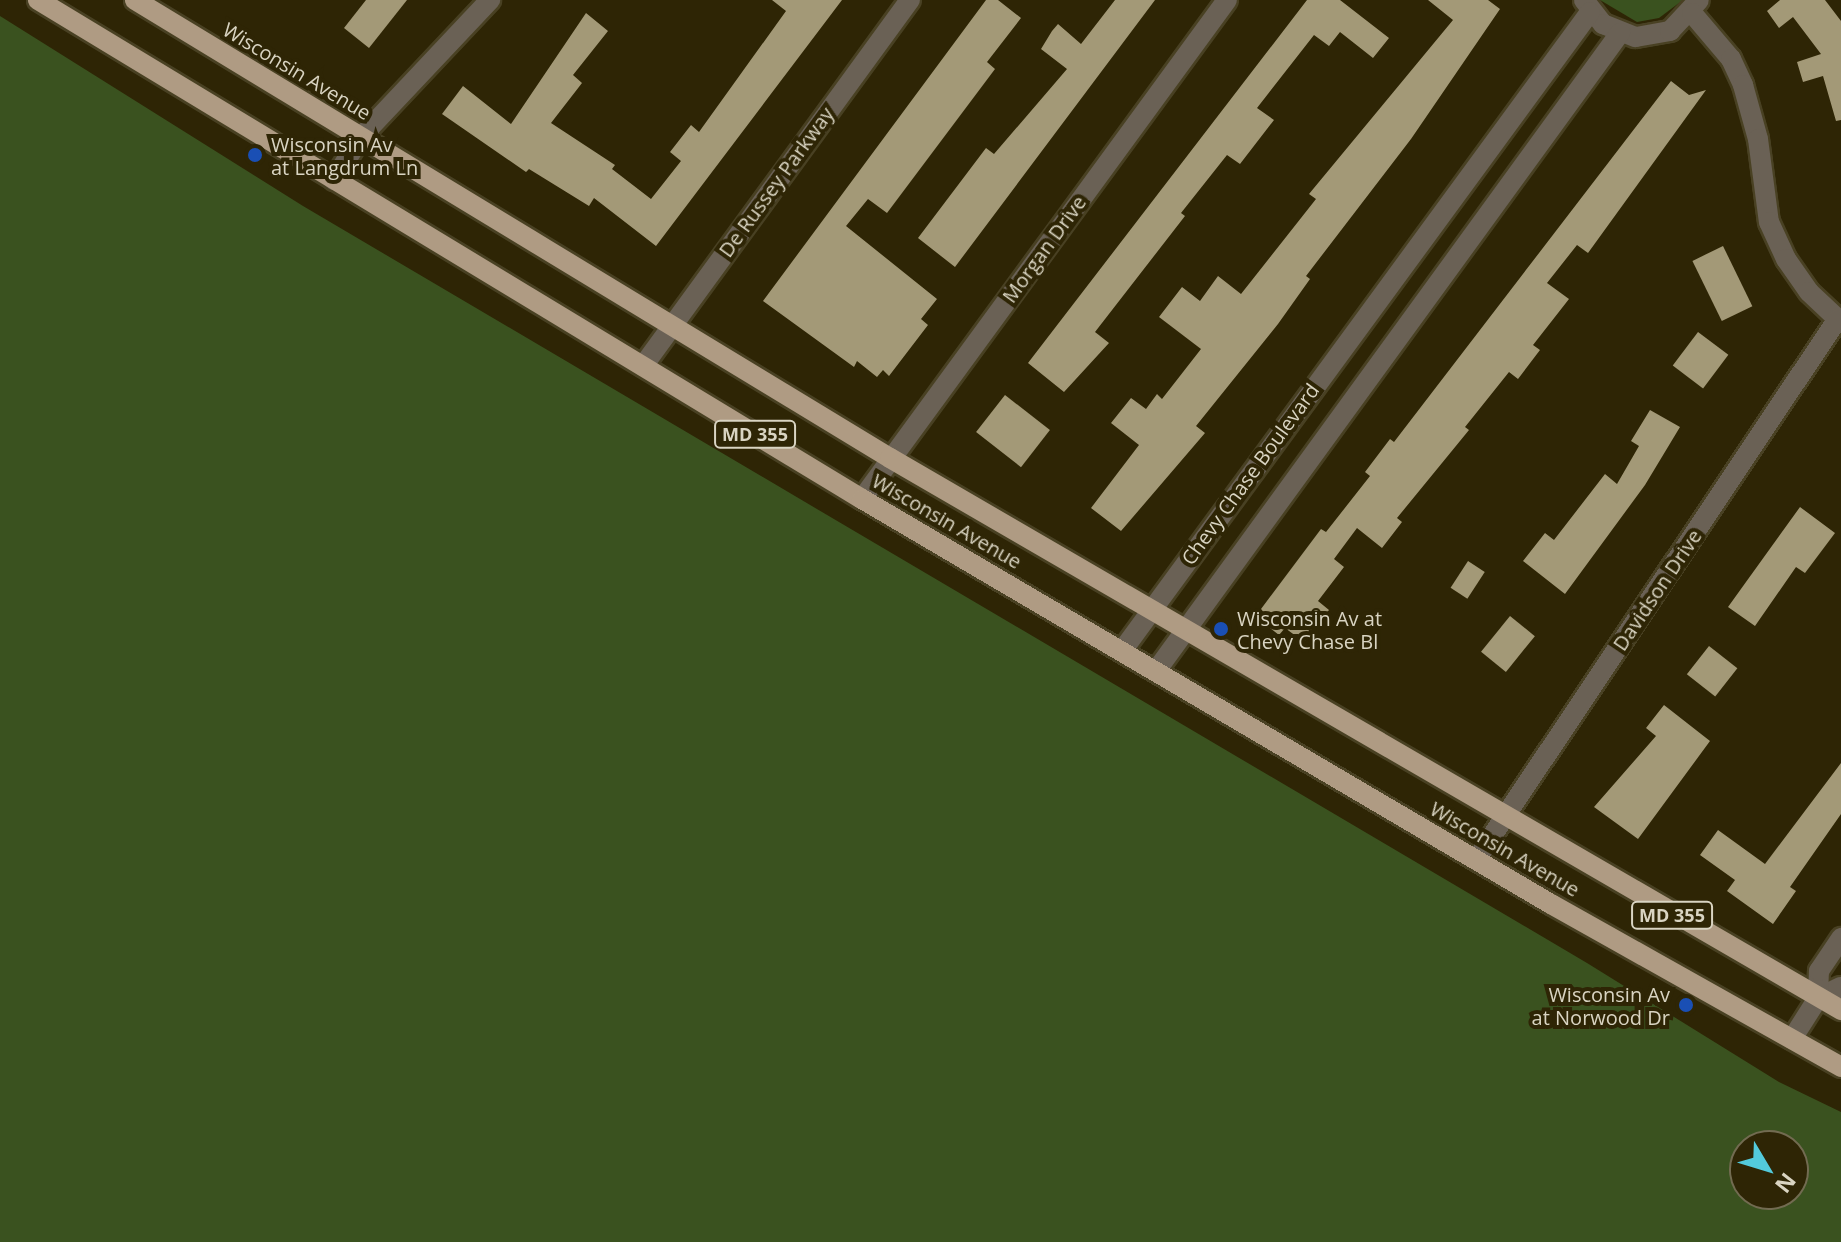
<!DOCTYPE html>
<html>
<head>
<meta charset="utf-8">
<style>
  body { margin:0 }
  #map { position:relative; width:1841px; height:1242px; overflow:hidden; background:#2e2505; font-family:"Open Sans",sans-serif }
  div>[style] { position:absolute }
  .green>* { inset:0; background:#3a521f }
  .building>* { inset:0; background:#a39977; transform-origin:0 0 }
  .roads { filter:drop-shadow(2px 0 #494123) drop-shadow(-2px 0 #494123) drop-shadow(0 2px #494123) drop-shadow(0 -2px #494123) }
  .street>* { height:20px; margin:-10px; padding:0 10px; transform-origin:10px; border-radius:10px; background:#6a6155 }
  .primary>* { height:20px; margin:-10px; padding:0 10px; transform-origin:10px; border-radius:10px; background:#af9b83 }
  .dots>* { width:22px; height:22px; translate:-50% -50%; box-sizing:border-box; border:4px solid #2e2505; border-radius:50% }
  span { translate:-50% -50%; white-space:nowrap; text-align:center; line-height:1.15; -webkit-text-stroke:8px #2e2505; paint-order:stroke }
  .shield-label span { padding:2px 6px; background:#2e2505; border:2px solid; border-radius:6px; -webkit-text-stroke-width:0 }
  .shield-label { font-size:18px; color:#d9d4c2; font-weight:700 }
  .street-label { font-size:20px; color:#d9d4c2 }
  .poi-label { font-size:20px; color:#d9d4c2 }
  .left { translate:0 -50%; text-align:left }
  .right { translate:-100% -50%; text-align:right }
  .north { position:absolute; left:1729px; top:1130px; width:80px; height:80px; box-sizing:border-box; background:#2e2505; border:2px solid #726b51; border-radius:50%; rotate:128deg; font-size:22px; font-weight:700; line-height:32px; text-align:center; color:#d9d4c2 }
  .north::after { content:''; display:block; margin:auto; width:28px; height:36px; background:#53cadc; clip-path:polygon(50% 0,100% 100%,50% 72%,0 100%) }
</style>
</head>
<body>
<div id="map">
  <div class="green">
    <i style="clip-path:polygon(1600px 0,1683px 0,1659px 18px,1637px 22px)"></i>
    <i style="clip-path:polygon(evenodd,0 16px,303px 206px,1587px 963px,1779px 1082px,1841px 1112px,1841px 1242px,0 1242px,0 16px,1745px 1146px,1793px 1146px,1793px 1194px,1745px 1194px,1745px 1146px)"></i>
  </div>
  <div class="building">
    <i style="clip-path:polygon(366px 0,407px 0,369px 48px,344px 28px)"></i>
    <i style="clip-path:polygon(772px 0,842px 0,656px 246px,594px 198px,589px 206px,529px 169px,526px 172px,442px 114px,463px 86px,511px 124px,586px 13px,608px 31px,573px 75px,582px 83px,551px 123px,615px 165px,612px 169px,651px 199px,681px 161px,670px 152px,691px 125px,699px 132px,786px 11px)"></i>
    <i style="clip-path:polygon(986px 0,998px 0,1021px 18px,987px 62px,995px 69px,887px 213px,868px 199px,846px 226px,937px 299px,921px 319px,928px 325px,889px 376px,883px 370px,877px 377px,857px 361px,854px 367px,763px 301px)"></i>
    <i style="clip-path:polygon(1115px 0,1155px 0,955px 267px,918px 238px,986px 148px,994px 154px,1067px 69px,1041px 49px,1052px 31px,1058px 24px,1081px 44px)"></i>
    <i style="clip-path:polygon(1307px 0,1340px 0,1389px 38px,1373px 58px,1340px 32px,1329px 46px,1314px 35px,1257px 108px,1274px 120px,1240px 164px,1227px 155px,1181px 213px,1185px 216px,1095px 332px,1109px 343px,1064px 392px,1028px 363px)"></i>
    <i style="clip-path:polygon(1428px 0,1488px 0,1500px 9px,1411px 139px,1306px 276px,1310px 279px,1278px 324px,1196px 426px,1205px 433px,1121px 531px,1091px 508px,1139px 445px,1111px 423px,1131px 398px,1146px 409px,1157px 394px,1162px 399px,1201px 349px,1159px 317px,1182px 287px,1200px 301px,1218px 276px,1241px 294px,1316px 199px,1309px 194px,1453px 20px)"></i>
    <i style="clip-path:polygon(1780px 0,1825px 0,1841px 21px,1841px 120px,1836px 121px,1823px 76px,1803px 82px,1797px 62px,1821px 54px,1793px 17px,1779px 28px,1767px 11px)"></i>
    <i style="clip-path:polygon(1671px 81px,1689px 95px,1706px 90px,1588px 253px,1577px 245px,1547px 283px,1569px 299px,1533px 345px,1540px 350px,1518px 379px,1509px 372px,1465px 427px,1469px 430px,1397px 518px,1402px 522px,1382px 548px,1357px 528px,1334px 559px,1344px 567px,1318px 601px,1329px 610px,1304px 642px,1285px 628px,1279px 635px,1257px 618px,1261px 609px,1321px 529px,1326px 532px,1370px 476px,1365px 472px,1390px 439px,1394px 442px)"></i>
    <i style="left:1723px;top:246px;width:67px;height:34px;rotate:64deg"></i>
    <i style="left:1698px;top:332px;width:38px;height:42px;rotate:37deg"></i>
    <i style="left:1005px;top:395px;width:57px;height:47px;rotate:38deg"></i>
    <i style="clip-path:polygon(1650px 410px,1680px 427px,1645px 485px,1565px 594px,1523px 561px,1545px 533px,1554px 540px,1605px 474px,1617px 484px,1639px 446px,1631px 441px)"></i>
    <i style="clip-path:polygon(1800px 507px,1835px 533px,1805px 573px,1796px 567px,1755px 626px,1728px 607px)"></i>
    <i style="left:1468px;top:561px;width:20px;height:32px;rotate:33deg"></i>
    <i style="left:1510px;top:616px;width:32px;height:46px;rotate:39deg"></i>
    <i style="left:1709px;top:646px;width:36px;height:36px;rotate:38deg"></i>
    <i style="clip-path:polygon(1664px 705px,1710px 741px,1638px 839px,1594px 807px,1656px 736px,1646px 728px)"></i>
    <i style="clip-path:polygon(1841px 763px,1841px 814px,1790px 887px,1796px 891px,1773px 924px,1727px 891px,1735px 880px,1700px 855px,1718px 830px,1765px 864px)"></i>
  </div>
  <div class="roads">
    <div class="street">
      <i style="left:1584px;top:0;width:31px;rotate:52deg"></i>
      <i style="left:1603px;top:24px;width:35px;rotate:22deg"></i>
      <i style="left:1636px;top:37px;width:35px;rotate:-10deg"></i>
      <i style="left:1670px;top:31px;width:42px;rotate:-46.9deg"></i>
      <i style="left:1692px;top:13px;width:60px;rotate:49.7deg"></i>
      <i style="left:1731px;top:59px;width:29px;rotate:65deg"></i>
      <i style="left:1743px;top:85px;width:56px;rotate:74.5deg"></i>
      <i style="left:1758px;top:139px;width:84px;rotate:82.5deg"></i>
      <i style="left:1769px;top:222px;width:41px;rotate:65.3deg"></i>
      <i style="left:1786px;top:259px;width:40px;rotate:55.1deg"></i>
      <i style="left:1809px;top:292px;width:44px;rotate:43.2deg"></i>
      <i style="left:334px;top:180px;width:49px;rotate:-58.2deg"></i>
      <i style="left:360px;top:138px;width:190px;rotate:-46.7deg"></i>
      <i style="left:643px;top:366px;width:453px;rotate:-53.9deg"></i>
      <i style="left:862px;top:499px;width:618px;rotate:-53.82deg"></i>
      <i style="left:1122px;top:651px;width:792px;rotate:-53.78deg"></i>
      <i style="left:1156px;top:671px;width:789px;rotate:-53.97deg"></i>
      <i style="left:1476px;top:860px;width:650px;rotate:-56.24deg"></i>
      <i style="left:1818px;top:998px;width:25px;rotate:-26deg"></i>
      <i style="left:1792px;top:1039px;width:49px;rotate:-57.6deg"></i>
      <i style="left:1818px;top:998px;width:27px;rotate:-88deg"></i>
      <i style="left:1819px;top:971px;width:40px;rotate:-56deg"></i>
    </div>
    <div class="primary">
      <i style="left:38px;top:0;width:963px;rotate:31.2deg"></i>
      <i style="left:862px;top:499px;width:799px;rotate:30.45deg"></i>
      <i style="left:1551px;top:904px;width:333px;rotate:29.3deg"></i>
      <i style="left:135px;top:0;width:883px;rotate:31.24deg"></i>
      <i style="left:890px;top:458px;width:1100px;rotate:30.13deg"></i>
    </div>
  </div>
  <div class="dots">
    <i style="left:255px;top:155px;background:#1a4fb4"></i>
    <i style="left:1221px;top:629px;background:#1a4fb4"></i>
    <i style="left:1686px;top:1005px;background:#1a4fb4"></i>
  </div>
  <div class="shield-label">
    <span style="left:755px;top:434px">MD 355</span>
    <span style="left:1672px;top:915px">MD 355</span>
  </div>
  <div class="street-label">
    <span style="left:297px;top:71px;rotate:31deg">Wisconsin Avenue</span>
    <span style="left:776px;top:182px;rotate:-54deg">De Russey Parkway</span>
    <span style="left:1044px;top:249px;rotate:-54deg">Morgan Drive</span>
    <span style="left:1250px;top:474px;rotate:-54deg">Chevy Chase Boulevard</span>
    <span style="left:947px;top:521px;rotate:30deg">Wisconsin Avenue</span>
    <span style="left:1657px;top:590px;rotate:-56deg">Davidson Drive</span>
    <span style="left:1505px;top:849px;rotate:30deg">Wisconsin Avenue</span>
  </div>
  <div class="poi-label">
    <span class="left" style="left:271px;top:156px">Wisconsin Av<br>at Langdrum Ln</span>
    <span class="left" style="left:1237px;top:630px">Wisconsin Av at<br>Chevy Chase Bl</span>
    <span class="right" style="left:1670px;top:1006px">Wisconsin Av<br>at Norwood Dr</span>
  </div>
  <div class="north">N</div>
</div>
</body>
</html>
